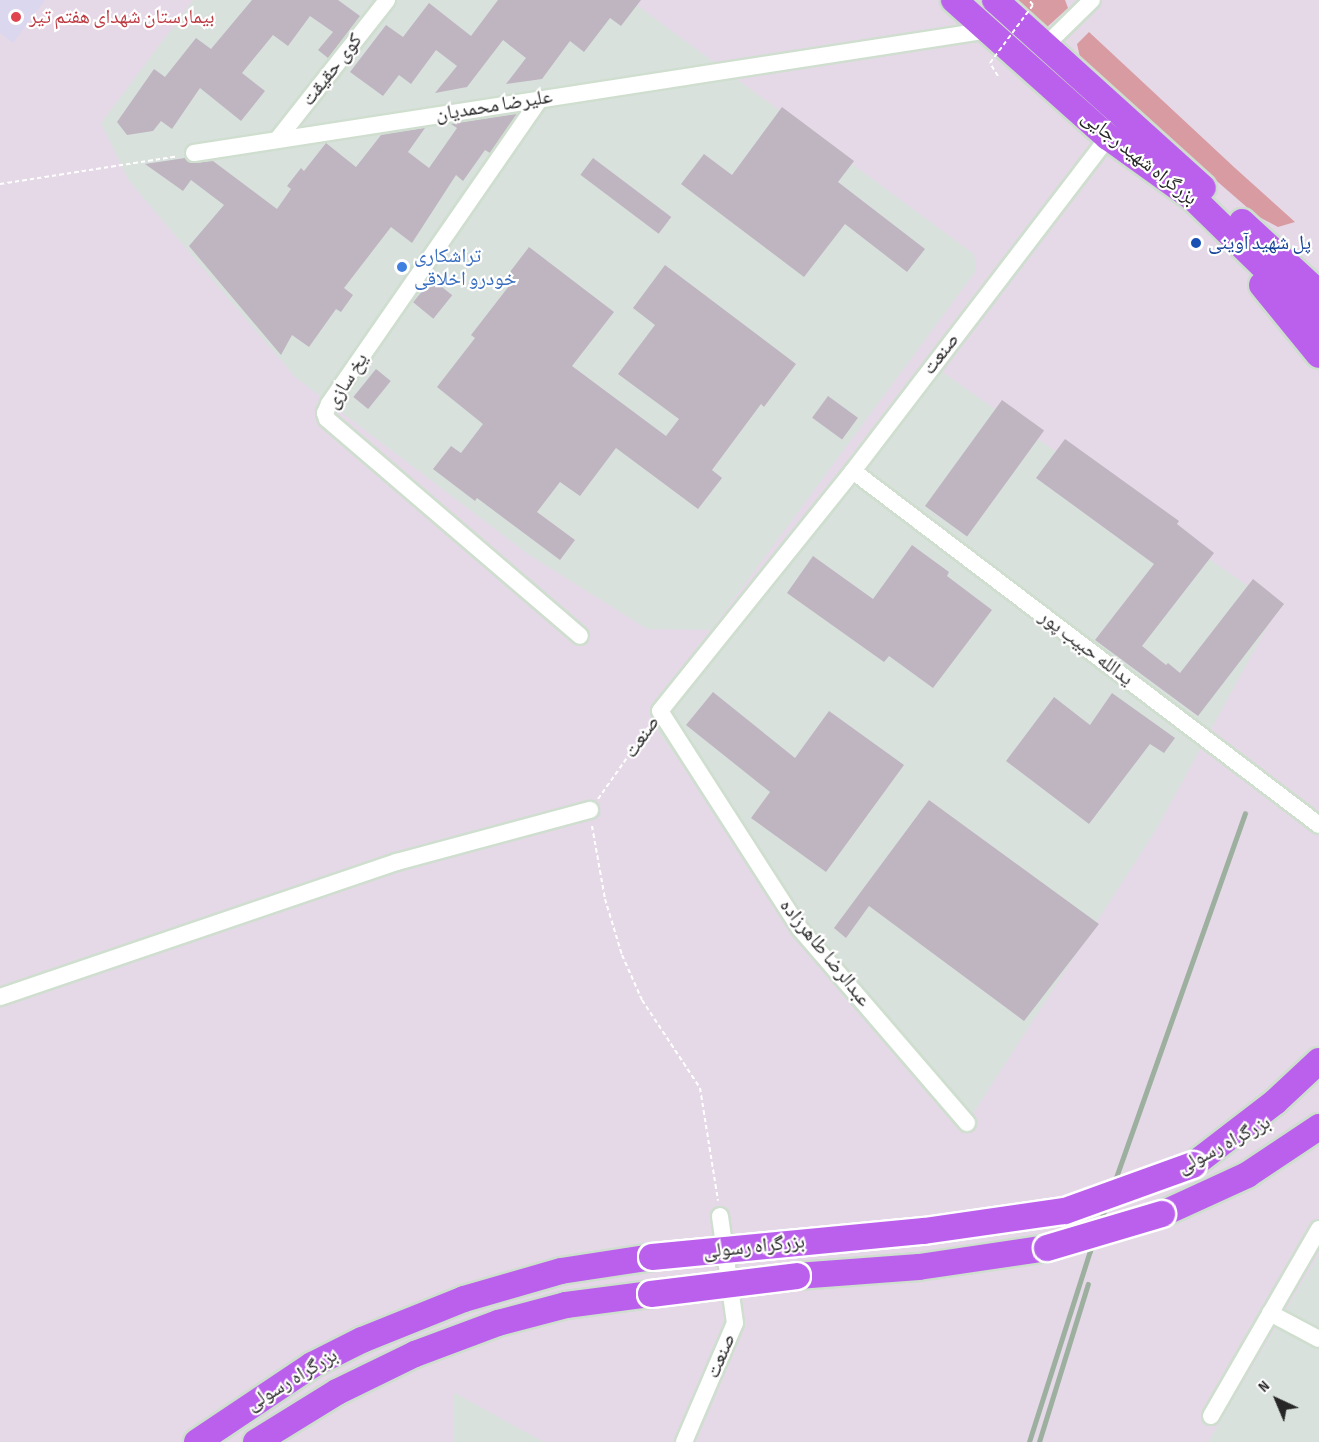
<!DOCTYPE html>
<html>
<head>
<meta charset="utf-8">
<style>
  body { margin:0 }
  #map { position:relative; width:1319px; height:1442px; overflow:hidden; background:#e5d9e8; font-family:"Sofia Sans Condensed","Noto Naskh Arabic",sans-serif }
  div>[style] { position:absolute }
  .industrial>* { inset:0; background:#d9e1dd }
  .medical>* { inset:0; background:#dbd7ee }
  .green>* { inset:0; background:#d99ba2 }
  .building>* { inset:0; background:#beb5c0; transform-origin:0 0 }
  .path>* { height:2px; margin-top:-1px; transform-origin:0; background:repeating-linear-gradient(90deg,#fff 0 4.5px,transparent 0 7.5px) }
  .roads { filter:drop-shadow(2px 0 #cfdecf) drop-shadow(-2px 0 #cfdecf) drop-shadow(0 2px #cfdecf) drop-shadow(0 -2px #cfdecf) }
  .minor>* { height:16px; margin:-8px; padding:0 8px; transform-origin:8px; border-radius:8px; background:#fff }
  .highway>* { height:26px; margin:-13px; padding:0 13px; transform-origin:13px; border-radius:13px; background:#bb60ec }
  .rail>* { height:4.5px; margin:-2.25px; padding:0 2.25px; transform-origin:2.25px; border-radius:2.25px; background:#9daf9e }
  .path-bridge>* { height:2px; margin-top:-1px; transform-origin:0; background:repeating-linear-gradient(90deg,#fff 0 4.5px,transparent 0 7.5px) }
  .bridges { filter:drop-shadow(2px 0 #fff) drop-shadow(-2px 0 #fff) drop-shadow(0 2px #fff) drop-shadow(0 -2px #fff) }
  .highway-bridge>* { height:26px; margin:-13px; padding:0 13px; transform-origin:13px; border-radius:13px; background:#bb60ec }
  .dots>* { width:16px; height:16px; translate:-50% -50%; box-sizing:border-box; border:3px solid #fff; border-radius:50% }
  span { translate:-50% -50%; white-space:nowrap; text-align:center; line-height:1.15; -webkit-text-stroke:4.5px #fff; paint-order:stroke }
  .health-label { font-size:20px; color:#be3a42 }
  .left { translate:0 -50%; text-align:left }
  .street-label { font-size:20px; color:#272727 }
  .transit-label { font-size:20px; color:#164399 }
  .shop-label { font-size:20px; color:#366cbe }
  .north { position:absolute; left:1247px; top:1370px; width:60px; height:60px; -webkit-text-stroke:4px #fff; paint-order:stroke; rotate:316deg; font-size:16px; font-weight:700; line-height:24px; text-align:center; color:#272727 }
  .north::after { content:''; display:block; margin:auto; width:21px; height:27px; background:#272727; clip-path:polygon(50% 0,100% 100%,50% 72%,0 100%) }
</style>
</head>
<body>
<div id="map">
  <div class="industrial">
    <i style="clip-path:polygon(193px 0,630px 0,974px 254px,976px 271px,711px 630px,647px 629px,529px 555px,295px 377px,129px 181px,101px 123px)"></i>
    <i style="clip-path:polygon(941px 371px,1278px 607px,1156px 830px,967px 1123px,795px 922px,657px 730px)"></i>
    <i style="clip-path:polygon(1319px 1255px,1319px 1442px,1208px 1442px)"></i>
    <i style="clip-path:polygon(453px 1392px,544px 1442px,454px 1442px)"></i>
  </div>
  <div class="medical">
    <i style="clip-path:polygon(0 0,45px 0,13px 43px,0 33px)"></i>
  </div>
  <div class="green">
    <i style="clip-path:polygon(1010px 0,1065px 0,1068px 8px,1046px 28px)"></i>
    <i style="clip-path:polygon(1089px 32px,1235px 168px,1295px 222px,1278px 227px,1257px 216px,1104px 83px,1081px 62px,1077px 44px)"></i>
  </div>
  <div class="building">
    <i style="clip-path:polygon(252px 0,338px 0,360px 16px,328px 58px,318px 50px,333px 32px,310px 16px,288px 46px,273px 35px,242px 73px,265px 91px,241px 121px,200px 88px,172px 129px,161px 121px,153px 131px,127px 135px,117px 122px,154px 69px,165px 77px,196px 38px,211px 49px)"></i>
    <i style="clip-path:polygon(498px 0,641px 0,621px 26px,610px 18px,584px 52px,570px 41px,542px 79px,506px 84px,526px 58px,503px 40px,467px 87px,435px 93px,457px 66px,436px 50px,411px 84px,399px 75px,383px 96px,350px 72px,386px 25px,403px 37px,429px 3px,471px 36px)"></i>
    <i style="clip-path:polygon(782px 107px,854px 161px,838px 182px,925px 249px,907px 272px,845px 224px,804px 277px,681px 184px,704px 154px,732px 175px)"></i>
    <i style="clip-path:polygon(517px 114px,490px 153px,485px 150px,463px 181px,456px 175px,412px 243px,391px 227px,344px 288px,353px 295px,341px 312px,336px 309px,309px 347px,292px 335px,281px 355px,189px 246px,224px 205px,191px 180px,183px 191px,145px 164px,185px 158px,195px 163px,213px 161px,277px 209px,291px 189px,287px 186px,301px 168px,304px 171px,326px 143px,356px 167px,381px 135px,425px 128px,408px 152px,429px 168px,457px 128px,451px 124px)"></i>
    <i style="left:593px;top:158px;width:98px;height:21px;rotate:37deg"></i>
    <i style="clip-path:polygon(529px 247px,614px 312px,572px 366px,666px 436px,679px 419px,618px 374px,655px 325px,633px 308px,665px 265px,796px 364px,764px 407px,761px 404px,712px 470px,722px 478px,698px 509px,616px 448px,580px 496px,560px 482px,537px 512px,575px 540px,560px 560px,477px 498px,475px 501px,433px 469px,451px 446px,461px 453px,483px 424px,437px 387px,475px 338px,471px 335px,509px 286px,503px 281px)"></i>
    <i style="left:432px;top:279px;width:26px;height:30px;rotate:39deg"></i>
    <i style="left:376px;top:369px;width:19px;height:36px;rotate:39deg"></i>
    <i style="left:828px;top:396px;width:37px;height:27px;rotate:36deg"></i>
    <i style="left:1002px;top:400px;width:52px;height:131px;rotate:36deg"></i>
    <i style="clip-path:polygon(1065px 439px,1179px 521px,1177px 524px,1214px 553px,1142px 646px,1166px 665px,1168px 663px,1180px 673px,1253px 579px,1284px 604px,1198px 716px,1095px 640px,1154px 564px,1036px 478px)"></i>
    <i style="clip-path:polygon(912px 545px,949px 572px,947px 576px,992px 610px,933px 688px,889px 656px,884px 662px,787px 593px,813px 556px,873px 599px)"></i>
    <i style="clip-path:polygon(713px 692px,795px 758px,829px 711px,904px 765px,826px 872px,751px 818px,770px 792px,686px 725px)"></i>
    <i style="clip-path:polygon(1112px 693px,1175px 738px,1164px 753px,1150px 744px,1089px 824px,1006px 761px,1054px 697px,1090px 725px)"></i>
    <i style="clip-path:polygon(929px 800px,1099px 924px,1024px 1021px,869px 906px,846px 938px,834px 928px)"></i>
  </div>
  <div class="path">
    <i style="left:0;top:184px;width:180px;rotate:-8.9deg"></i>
    <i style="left:598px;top:799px;width:90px;rotate:-54.9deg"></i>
    <i style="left:592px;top:826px;width:74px;rotate:79.9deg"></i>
    <i style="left:605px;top:899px;width:59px;rotate:73.1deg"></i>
    <i style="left:622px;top:955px;width:49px;rotate:66deg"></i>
    <i style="left:642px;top:1000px;width:105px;rotate:56.6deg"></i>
    <i style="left:700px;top:1088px;width:114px;rotate:80.9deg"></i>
  </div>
  <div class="roads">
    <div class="minor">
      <i style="left:1046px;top:45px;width:64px;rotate:-44.4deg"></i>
      <i style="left:540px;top:99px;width:371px;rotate:124.7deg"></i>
      <i style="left:329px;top:404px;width:10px;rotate:114deg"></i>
      <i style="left:325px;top:413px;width:6px;rotate:72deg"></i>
      <i style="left:327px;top:419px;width:333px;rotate:40.6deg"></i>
      <i style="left:277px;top:140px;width:178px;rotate:-51.8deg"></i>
      <i style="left:194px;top:153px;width:804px;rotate:-8.79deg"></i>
      <i style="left:853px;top:471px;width:585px;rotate:37.22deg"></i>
      <i style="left:0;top:997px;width:419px;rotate:-18.8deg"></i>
      <i style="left:397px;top:862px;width:200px;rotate:-15.1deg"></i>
      <i style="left:967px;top:1123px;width:256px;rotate:-130.7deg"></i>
      <i style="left:800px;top:929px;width:259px;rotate:-122.7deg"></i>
      <i style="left:660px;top:711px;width:308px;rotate:-51.2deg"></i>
      <i style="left:853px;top:471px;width:420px;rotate:-52.6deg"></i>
      <i style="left:1270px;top:1313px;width:55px;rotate:28deg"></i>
      <i style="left:1211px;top:1416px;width:216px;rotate:-60deg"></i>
      <i style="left:684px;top:1442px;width:129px;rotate:-66.8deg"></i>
      <i style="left:735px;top:1323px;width:108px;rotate:-98deg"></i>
    </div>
    <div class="highway">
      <i style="left:954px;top:0;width:206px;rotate:41.7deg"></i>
      <i style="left:1108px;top:137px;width:105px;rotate:35.7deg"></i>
      <i style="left:1193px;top:198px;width:176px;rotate:44.3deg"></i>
      <i style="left:995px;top:0;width:280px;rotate:42.1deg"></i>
      <i style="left:1242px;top:222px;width:105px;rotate:42.7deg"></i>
      <i style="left:1262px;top:285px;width:90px;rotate:50.8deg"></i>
      <i style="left:1193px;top:1165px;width:103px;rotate:-37.5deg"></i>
      <i style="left:1275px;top:1102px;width:60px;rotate:-43deg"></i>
      <i style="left:1162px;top:1214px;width:94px;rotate:-24.6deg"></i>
      <i style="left:1247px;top:1175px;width:87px;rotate:-33.7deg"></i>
      <i style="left:797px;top:1276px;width:122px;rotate:-4.2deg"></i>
      <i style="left:919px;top:1267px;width:129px;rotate:-8.4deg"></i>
      <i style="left:197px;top:1442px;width:138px;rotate:-33.8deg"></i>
      <i style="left:312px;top:1365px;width:56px;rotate:-26.6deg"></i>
      <i style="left:362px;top:1340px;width:110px;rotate:-21.9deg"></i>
      <i style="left:464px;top:1299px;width:101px;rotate:-16.1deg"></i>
      <i style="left:561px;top:1271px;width:92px;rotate:-8.7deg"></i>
      <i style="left:256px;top:1442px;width:95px;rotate:-31.7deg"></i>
      <i style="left:337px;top:1392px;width:87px;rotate:-26deg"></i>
      <i style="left:415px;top:1354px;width:89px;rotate:-20.5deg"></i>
      <i style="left:498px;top:1323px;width:70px;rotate:-14.8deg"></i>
      <i style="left:566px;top:1305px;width:86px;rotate:-7.4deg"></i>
    </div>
  </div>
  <div class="rail">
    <i style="left:1029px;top:1442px;width:201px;rotate:-72.3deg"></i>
    <i style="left:1090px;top:1251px;width:464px;rotate:-70.5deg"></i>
    <i style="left:1039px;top:1442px;width:165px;rotate:-72.8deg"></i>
  </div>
  <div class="path-bridge">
    <i style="left:998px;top:76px;width:15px;rotate:-122deg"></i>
    <i style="left:990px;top:63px;width:72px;rotate:-53.4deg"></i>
    <i style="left:1033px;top:5px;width:6px;rotate:-129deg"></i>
  </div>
  <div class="bridges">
    <div class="highway-bridge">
      <i style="left:1047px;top:1248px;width:120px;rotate:-16.5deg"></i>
      <i style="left:652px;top:1257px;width:273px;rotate:-5.5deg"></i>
      <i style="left:924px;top:1231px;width:142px;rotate:-8.1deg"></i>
      <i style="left:1065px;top:1211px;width:136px;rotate:-19.8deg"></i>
      <i style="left:651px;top:1294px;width:147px;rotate:-7deg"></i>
    </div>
  </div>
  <div class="dots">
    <i style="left:16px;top:17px;background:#e0444e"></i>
    <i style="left:1196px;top:243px;background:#1a4fb4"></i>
    <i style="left:402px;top:267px;background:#3f7fe0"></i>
  </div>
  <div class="health-label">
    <span class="left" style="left:29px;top:17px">بیمارستان شهدای هفتم تیر</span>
  </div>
  <div class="street-label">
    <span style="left:332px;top:70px;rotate:-52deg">کوی حقیقت</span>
    <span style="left:494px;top:106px;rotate:-9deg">علیرضا محمدیان</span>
    <span style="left:1139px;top:158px;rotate:38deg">بزرگراه شهید رجایی</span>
    <span style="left:941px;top:354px;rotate:-52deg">صنعت</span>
    <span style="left:347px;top:381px;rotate:-58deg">یخ سازی</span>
    <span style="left:1086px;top:648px;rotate:37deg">یدالله حبیب پور</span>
    <span style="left:642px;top:737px;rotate:-55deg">صنعت</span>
    <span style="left:825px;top:953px;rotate:51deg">عبدالرضا طاهرزاده</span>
    <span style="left:1224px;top:1145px;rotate:-28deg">بزرگراه رسولی</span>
    <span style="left:754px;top:1247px;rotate:-6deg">بزرگراه رسولی</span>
    <span style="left:721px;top:1356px;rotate:-67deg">صنعت</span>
    <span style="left:292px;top:1380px;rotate:-31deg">بزرگراه رسولی</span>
  </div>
  <div class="transit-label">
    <span class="left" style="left:1208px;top:243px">پل شهید آوینی</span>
  </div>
  <div class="shop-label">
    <span class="left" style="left:414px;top:268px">تراشکاری<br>خودرو اخلاقی</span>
  </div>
  <div class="north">N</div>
</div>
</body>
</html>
